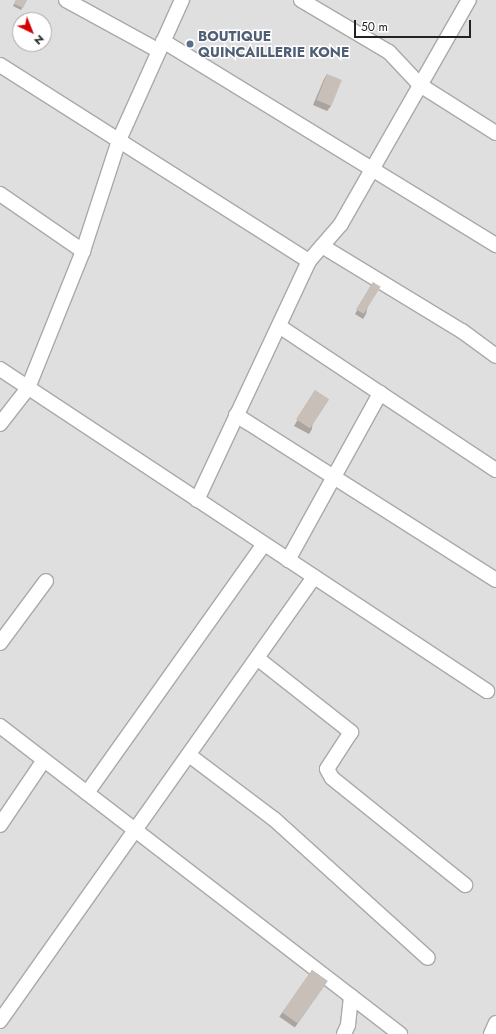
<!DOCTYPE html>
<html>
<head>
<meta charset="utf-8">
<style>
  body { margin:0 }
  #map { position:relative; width:496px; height:1034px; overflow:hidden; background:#f2efe9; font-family:Jost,sans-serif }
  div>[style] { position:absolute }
  .residential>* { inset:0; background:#e0dfdf }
  .roads { filter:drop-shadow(1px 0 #a9a9a9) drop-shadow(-1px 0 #a9a9a9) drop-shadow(0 1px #a9a9a9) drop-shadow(0 -1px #a9a9a9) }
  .minor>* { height:14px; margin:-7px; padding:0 7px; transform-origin:7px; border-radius:7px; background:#fff }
  .wall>* { inset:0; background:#aba49e; transform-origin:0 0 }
  .building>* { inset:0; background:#c7bfb8; transform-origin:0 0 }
  .dots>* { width:11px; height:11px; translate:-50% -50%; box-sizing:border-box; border:2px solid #fff; border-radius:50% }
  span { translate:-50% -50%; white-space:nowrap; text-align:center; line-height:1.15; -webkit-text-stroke:3px #fff; paint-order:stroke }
  .service-label { font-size:14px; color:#4e5e75; font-weight:700 }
  .left { translate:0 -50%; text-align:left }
  .north { position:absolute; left:12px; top:12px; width:40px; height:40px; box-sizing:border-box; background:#fff; border:1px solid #a7a7a7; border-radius:50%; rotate:137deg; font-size:11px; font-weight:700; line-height:16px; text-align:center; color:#222 }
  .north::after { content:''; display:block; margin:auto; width:14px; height:18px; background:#d40000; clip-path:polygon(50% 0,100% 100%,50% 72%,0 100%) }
  .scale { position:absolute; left:354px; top:20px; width:117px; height:18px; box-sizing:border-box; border:2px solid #222; border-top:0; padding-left:5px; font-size:12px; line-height:14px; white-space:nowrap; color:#222; -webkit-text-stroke:3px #fff; paint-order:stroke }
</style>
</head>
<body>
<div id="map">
  <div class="residential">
    <i style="clip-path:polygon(evenodd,0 0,496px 0,496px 1034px,0 1034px,0 0,20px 20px,44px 20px,44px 44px,20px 44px,20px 20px)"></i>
  </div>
  <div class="roads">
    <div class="minor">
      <i style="left:66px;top:0;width:106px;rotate:28.7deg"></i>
      <i style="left:301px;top:0;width:102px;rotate:30.6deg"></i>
      <i style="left:389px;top:52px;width:45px;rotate:46.8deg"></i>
      <i style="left:420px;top:85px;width:90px;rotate:32.3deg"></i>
      <i style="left:163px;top:41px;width:391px;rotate:31.5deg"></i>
      <i style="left:0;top:65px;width:366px;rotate:32.4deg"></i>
      <i style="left:0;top:194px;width:101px;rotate:34.5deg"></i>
      <i style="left:322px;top:246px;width:164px;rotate:31.3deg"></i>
      <i style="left:462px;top:331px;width:42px;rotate:36.3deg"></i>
      <i style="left:279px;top:326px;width:260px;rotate:33.6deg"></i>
      <i style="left:0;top:369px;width:584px;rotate:33.47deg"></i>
      <i style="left:236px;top:415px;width:308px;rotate:32.4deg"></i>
      <i style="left:0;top:424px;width:46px;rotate:-52.1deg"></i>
      <i style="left:28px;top:388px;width:148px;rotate:-68.1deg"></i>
      <i style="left:83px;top:251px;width:117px;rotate:-72deg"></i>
      <i style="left:119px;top:140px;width:154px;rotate:-65.8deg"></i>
      <i style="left:197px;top:500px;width:264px;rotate:-64.9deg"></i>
      <i style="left:309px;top:261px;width:49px;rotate:-49.1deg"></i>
      <i style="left:341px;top:224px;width:258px;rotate:-60.3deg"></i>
      <i style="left:288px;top:560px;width:191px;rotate:-61.1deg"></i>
      <i style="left:0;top:643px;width:77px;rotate:-53.4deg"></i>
      <i style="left:257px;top:658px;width:120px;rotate:38.2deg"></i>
      <i style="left:351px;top:732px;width:44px;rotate:123deg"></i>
      <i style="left:327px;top:769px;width:10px;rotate:61deg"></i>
      <i style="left:332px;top:778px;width:171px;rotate:38.8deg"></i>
      <i style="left:0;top:726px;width:505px;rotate:37.6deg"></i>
      <i style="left:189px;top:755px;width:106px;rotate:37deg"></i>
      <i style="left:274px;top:819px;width:207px;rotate:42.1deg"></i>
      <i style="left:87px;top:793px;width:305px;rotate:-54.6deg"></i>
      <i style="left:0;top:825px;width:78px;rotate:-55.9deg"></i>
      <i style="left:0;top:1021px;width:544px;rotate:-54.73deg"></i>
      <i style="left:344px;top:1034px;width:10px;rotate:-66deg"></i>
      <i style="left:348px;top:1025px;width:29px;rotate:-84deg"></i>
      <i style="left:491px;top:1034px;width:12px;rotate:-66deg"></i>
    </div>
  </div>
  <div class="wall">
    <i style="clip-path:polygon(16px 0,27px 0,21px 10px,13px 6px)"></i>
    <i style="clip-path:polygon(327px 74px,331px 106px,327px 111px,313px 105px,324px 79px)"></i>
    <i style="clip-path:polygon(373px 282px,366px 314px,363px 319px,355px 314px,370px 287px)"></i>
    <i style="clip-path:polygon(315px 390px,312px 429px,309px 434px,294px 426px)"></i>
    <i style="left:312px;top:970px;width:19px;height:57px;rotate:35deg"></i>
  </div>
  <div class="building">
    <i style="clip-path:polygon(16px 0,27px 0,23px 8px,14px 4px)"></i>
    <i style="left:327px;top:74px;width:16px;height:28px;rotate:22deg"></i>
    <i style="left:373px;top:282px;width:9px;height:32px;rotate:32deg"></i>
    <i style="left:315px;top:390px;width:17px;height:35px;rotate:33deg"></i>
    <i style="left:312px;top:970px;width:19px;height:52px;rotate:35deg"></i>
  </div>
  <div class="dots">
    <i style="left:190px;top:44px;background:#5c6f8a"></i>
  </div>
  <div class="service-label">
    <span class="left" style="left:198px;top:44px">BOUTIQUE<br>QUINCAILLERIE KONE</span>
  </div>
  <div class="north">N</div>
  <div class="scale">50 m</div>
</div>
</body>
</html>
